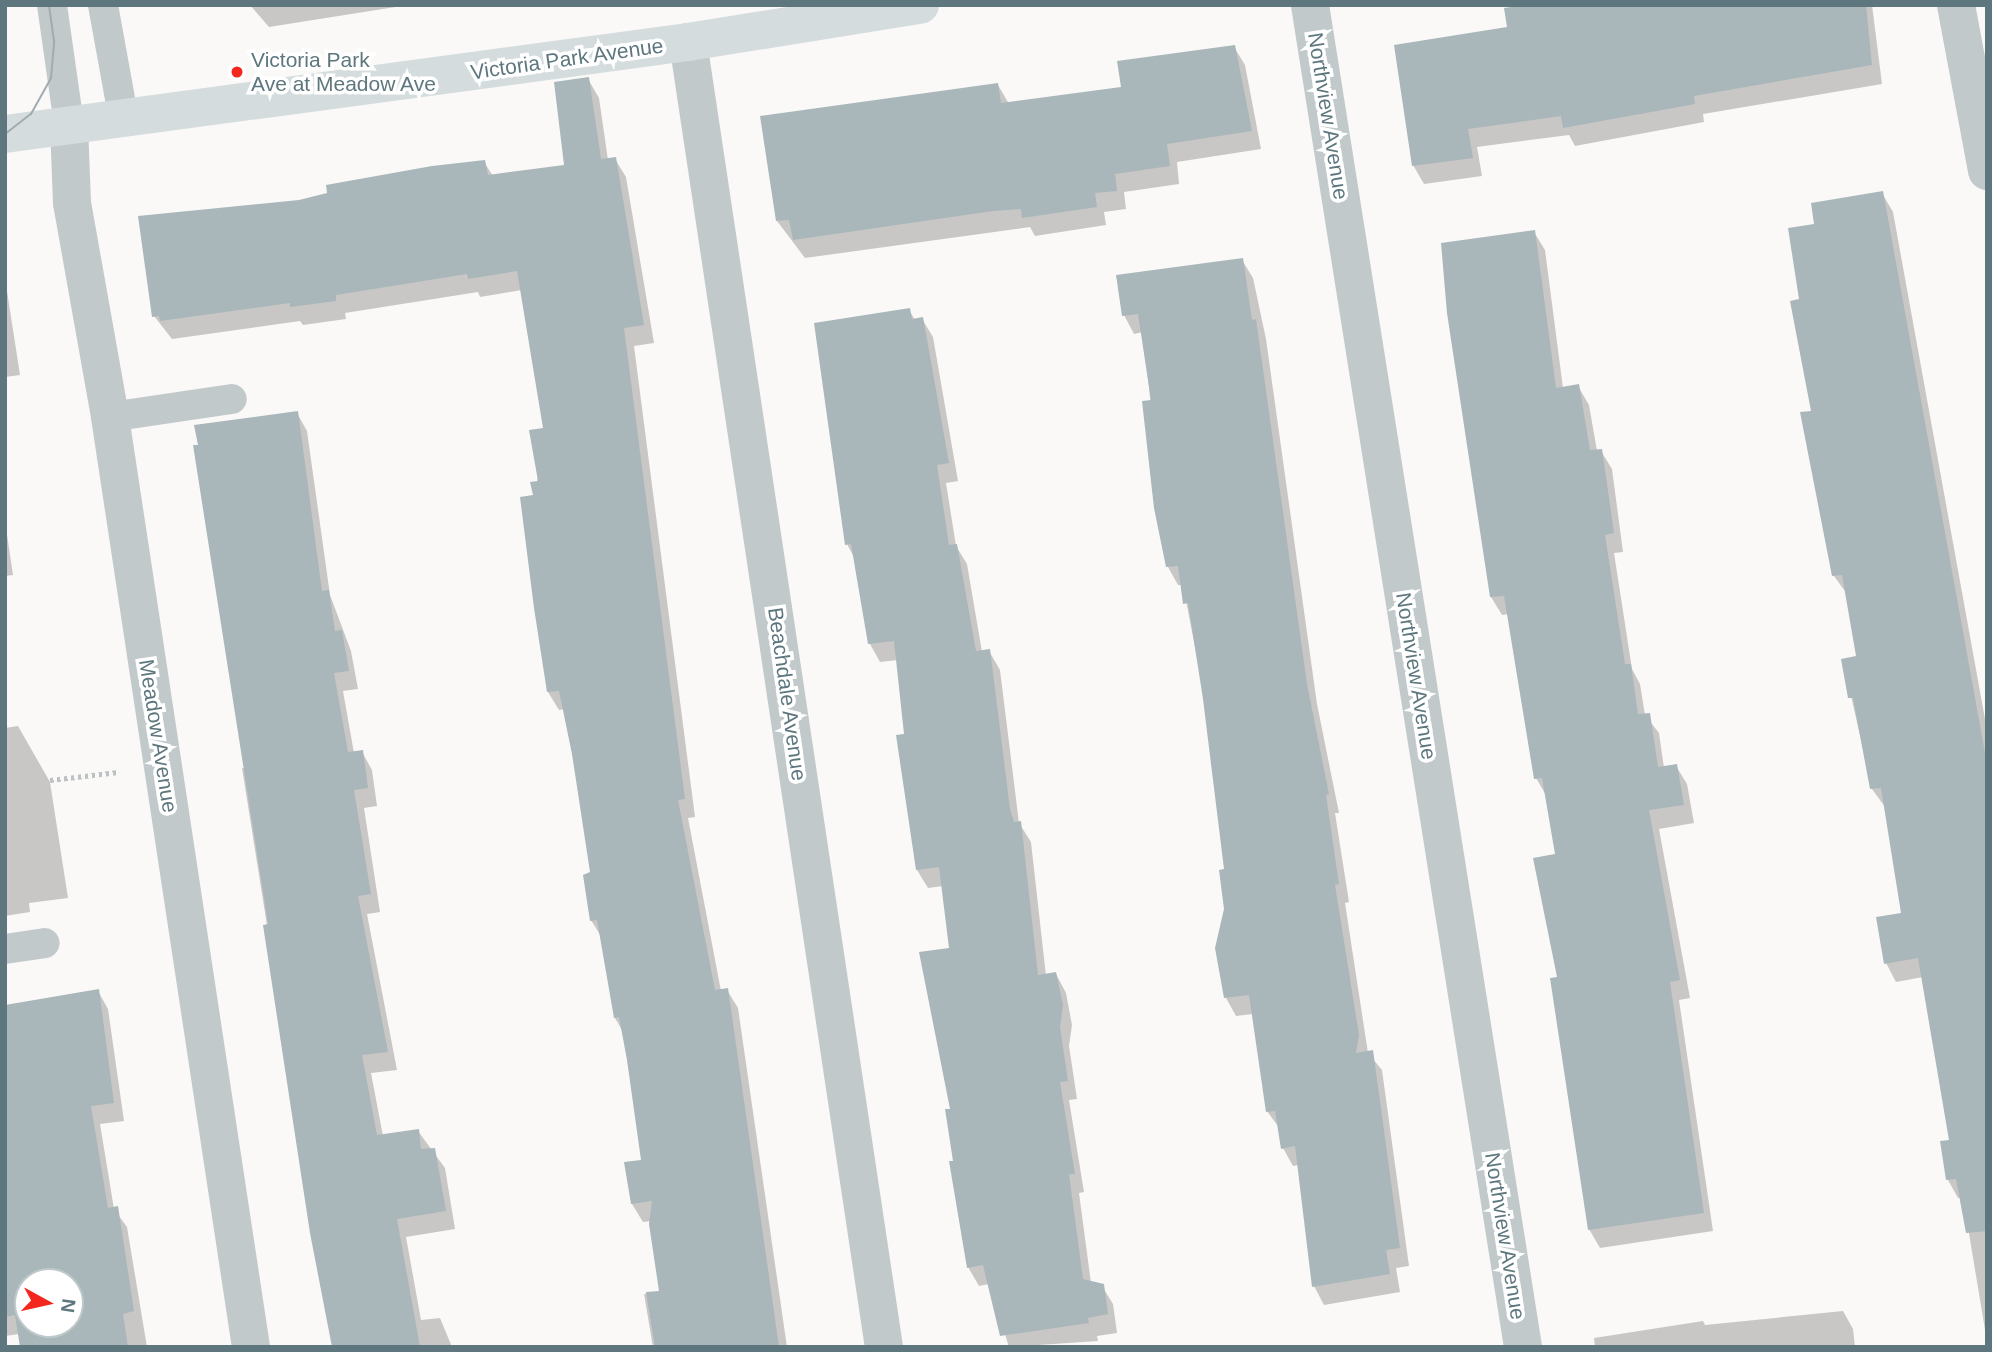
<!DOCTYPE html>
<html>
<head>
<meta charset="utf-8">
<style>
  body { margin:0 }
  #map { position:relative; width:1992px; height:1352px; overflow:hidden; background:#faf9f7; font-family:Arial,sans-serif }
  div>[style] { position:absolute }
  .shadow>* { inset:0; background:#0003 }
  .building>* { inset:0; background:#a9b6ba }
  .path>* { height:4.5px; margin-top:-2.25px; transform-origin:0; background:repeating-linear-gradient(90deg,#bcc1c3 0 3.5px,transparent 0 7px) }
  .lane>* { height:30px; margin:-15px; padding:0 15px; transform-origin:15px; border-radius:15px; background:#c2c9cb }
  .street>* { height:38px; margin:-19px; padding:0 19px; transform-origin:19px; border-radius:19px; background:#c2c9cb }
  .secondary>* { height:38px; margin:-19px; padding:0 19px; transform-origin:19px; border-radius:19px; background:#d5dcde }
  .tram>* { height:2px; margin:-1px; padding:0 1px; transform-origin:1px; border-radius:1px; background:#a1acb0 }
  .dots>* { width:19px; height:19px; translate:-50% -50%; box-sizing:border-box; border:4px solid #fff; border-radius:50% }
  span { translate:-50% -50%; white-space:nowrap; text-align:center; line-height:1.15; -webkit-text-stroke:7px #fff; paint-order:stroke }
  .street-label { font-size:21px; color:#5e777f }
  .poi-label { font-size:21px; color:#5e777f }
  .left { translate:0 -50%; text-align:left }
  .frame { position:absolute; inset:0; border:7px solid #5e777f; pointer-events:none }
  .north { position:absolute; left:14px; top:1268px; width:70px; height:70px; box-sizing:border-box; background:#fff; border:2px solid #bfc9cc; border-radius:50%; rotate:98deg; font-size:19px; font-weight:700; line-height:28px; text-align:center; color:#5e777f }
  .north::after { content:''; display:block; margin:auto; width:24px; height:32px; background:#f3271e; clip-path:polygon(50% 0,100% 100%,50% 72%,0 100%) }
</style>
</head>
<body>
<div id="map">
  <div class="shadow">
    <i style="clip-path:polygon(250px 5px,408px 5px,269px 27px)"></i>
    <i style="clip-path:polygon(1534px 5px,1872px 5px,1882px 84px,1703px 114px,1704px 122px,1575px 146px,1569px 135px,1477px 147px,1482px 176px,1424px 184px,1413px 165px,1509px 28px)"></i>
    <i style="clip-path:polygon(1234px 47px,1245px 65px,1261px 149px,1177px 162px,1179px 184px,1124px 192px,1126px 209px,1104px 212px,1106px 225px,1035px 236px,1030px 227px,805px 258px,777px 221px,998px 85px,1009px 104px,1123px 88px)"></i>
    <i style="clip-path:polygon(588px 79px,599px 98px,608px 160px,615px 159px,626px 177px,654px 343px,634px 346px,695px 817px,688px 818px,721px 991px,727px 990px,738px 1008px,787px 1347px,653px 1347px,644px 1294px,661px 1292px,651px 1221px,643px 1222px,632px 1204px,626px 1164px,643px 1161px,623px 1032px,615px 1018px,602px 938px,591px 920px,592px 873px,565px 709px,559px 710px,548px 692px,535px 496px,545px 429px,522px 290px,480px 297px,478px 292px,345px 313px,346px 319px,303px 325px,300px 321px,172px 339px,154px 316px,299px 202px,484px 162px,493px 176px,566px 166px)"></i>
    <i style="clip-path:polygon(1882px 193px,1893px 212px,1987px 730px,1987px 1342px,1963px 1197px,1958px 1198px,1948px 1180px,1951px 1141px,1923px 977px,1896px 982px,1886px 963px,1903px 915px,1885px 807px,1872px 789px,1843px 660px,1858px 657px,1847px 594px,1834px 576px,1801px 301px,1816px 225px)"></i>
    <i style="clip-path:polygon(1534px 232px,1545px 250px,1563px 388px,1578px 386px,1589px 405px,1597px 451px,1601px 451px,1612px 469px,1623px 552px,1614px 553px,1632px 669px,1640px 684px,1645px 715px,1659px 733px,1664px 768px,1676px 766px,1687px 784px,1694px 823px,1659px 829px,1690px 998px,1679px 1000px,1713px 1231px,1600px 1248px,1589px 1229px,1557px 856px,1547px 797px,1536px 778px,1509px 614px,1502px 615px,1491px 597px)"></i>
    <i style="clip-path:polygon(1242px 260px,1253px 278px,1266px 339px,1317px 704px,1339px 813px,1335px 813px,1349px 902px,1345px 903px,1368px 1053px,1382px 1070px,1409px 1266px,1396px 1268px,1400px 1292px,1324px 1305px,1314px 1286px,1299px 1165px,1293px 1166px,1283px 1148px,1280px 1129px,1267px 1111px,1253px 1014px,1236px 1016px,1226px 998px,1226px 870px,1205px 699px,1183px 585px,1178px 585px,1168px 567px,1143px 332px,1134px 334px,1124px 315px)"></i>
    <i style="clip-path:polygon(5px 278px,20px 375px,5px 377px)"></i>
    <i style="clip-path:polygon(909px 310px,915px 320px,922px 319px,933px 337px,958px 481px,946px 483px,956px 546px,967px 564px,982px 652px,989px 651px,1000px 670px,1019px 823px,1031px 842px,1046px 976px,1056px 974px,1066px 993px,1072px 1025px,1069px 1046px,1077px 1099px,1069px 1100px,1084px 1192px,1079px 1193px,1091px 1283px,1102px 1286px,1113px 1304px,1117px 1333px,1097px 1336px,1098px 1341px,1009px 1347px,989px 1284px,979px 1286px,968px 1267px,955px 1162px,950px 949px,943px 886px,928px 888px,917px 870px,898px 660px,880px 662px,870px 644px,855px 559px,847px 544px)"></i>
    <i style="clip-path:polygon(297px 413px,307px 431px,330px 595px,351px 651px,358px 689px,343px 691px,354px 753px,362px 752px,372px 770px,377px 806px,364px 808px,380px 912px,367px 914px,397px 1070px,371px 1073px,383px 1136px,418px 1131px,445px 1168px,455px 1229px,406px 1237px,421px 1320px,440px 1318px,452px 1347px,334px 1347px,242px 768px,246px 768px)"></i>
    <i style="clip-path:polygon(5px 521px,13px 575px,5px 576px)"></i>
    <i style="clip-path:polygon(18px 726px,50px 782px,68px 898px,29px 903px,30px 912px,5px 916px,5px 728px)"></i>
    <i style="clip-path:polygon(evenodd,98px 991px,108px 1009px,124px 1121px,100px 1124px,114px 1209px,127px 1227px,147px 1347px,21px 1347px,19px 1334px,5px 1336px,5px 1267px,98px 991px,28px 1282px,70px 1282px,70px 1324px,28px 1324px,28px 1282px)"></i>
    <i style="clip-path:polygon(1843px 1311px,1853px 1329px,1855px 1347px,1595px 1347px,1594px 1338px,1703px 1321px,1705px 1325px)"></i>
  </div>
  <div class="building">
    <i style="clip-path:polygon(1525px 5px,1866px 5px,1872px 65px,1694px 96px,1695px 104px,1563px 128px,1561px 116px,1468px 129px,1473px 158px,1412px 166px,1394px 45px,1507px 27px,1504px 8px)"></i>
    <i style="clip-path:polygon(1235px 45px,1252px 131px,1167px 144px,1170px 166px,1115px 174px,1117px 191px,1095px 193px,1097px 207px,1022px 218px,1021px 209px,993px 211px,793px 240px,789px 220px,776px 221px,760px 116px,998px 83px,1001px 103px,1121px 87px,1117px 61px)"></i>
    <i style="clip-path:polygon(589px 77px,601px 159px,616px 157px,644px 325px,624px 328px,685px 799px,678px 800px,715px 990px,728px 988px,779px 1347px,655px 1347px,646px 1292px,659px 1291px,649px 1224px,652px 1201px,631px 1204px,624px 1162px,641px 1160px,627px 1060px,619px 1017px,614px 1018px,597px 920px,590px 921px,583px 875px,590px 872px,572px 754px,559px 691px,547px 692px,534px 608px,520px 497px,533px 495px,530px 482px,538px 481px,529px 430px,543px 428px,517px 271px,468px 279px,467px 274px,336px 295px,336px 301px,290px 307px,290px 303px,160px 321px,159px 316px,152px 317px,138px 216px,299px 200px,327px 193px,326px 185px,432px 166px,485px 160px,488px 175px,564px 165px,554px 82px)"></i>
    <i style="clip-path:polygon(1883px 191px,1987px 764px,1987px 1231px,1966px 1233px,1956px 1179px,1946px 1180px,1940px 1141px,1949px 1140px,1918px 958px,1884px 964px,1876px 917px,1901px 913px,1881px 788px,1870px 789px,1853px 698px,1848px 698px,1841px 659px,1856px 656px,1842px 575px,1832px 576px,1800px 412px,1811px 411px,1790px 301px,1799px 299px,1788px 228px,1814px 224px,1811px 203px)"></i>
    <i style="clip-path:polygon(1535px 230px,1556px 388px,1579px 384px,1590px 450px,1602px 449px,1614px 533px,1605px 535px,1625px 664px,1631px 664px,1638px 714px,1650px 713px,1658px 767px,1677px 764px,1684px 805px,1649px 810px,1680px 980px,1670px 982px,1704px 1213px,1588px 1230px,1550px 978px,1557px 977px,1533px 858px,1555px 854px,1542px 778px,1534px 779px,1504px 596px,1490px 597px,1447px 313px,1441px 243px)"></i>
    <i style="clip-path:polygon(1243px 258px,1252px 320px,1256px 319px,1307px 684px,1329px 794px,1326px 795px,1339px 884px,1335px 885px,1359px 1035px,1356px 1053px,1373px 1050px,1400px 1248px,1386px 1250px,1390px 1274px,1312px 1287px,1295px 1146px,1281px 1149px,1275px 1111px,1266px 1112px,1249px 995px,1224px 998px,1215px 948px,1224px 909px,1219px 870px,1224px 869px,1203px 699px,1188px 603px,1183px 604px,1178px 566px,1166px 567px,1154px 508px,1142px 401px,1151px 400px,1138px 314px,1122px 316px,1116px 275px)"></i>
    <i style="clip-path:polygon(910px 308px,912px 319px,923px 317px,949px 463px,937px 465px,949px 545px,957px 544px,976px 651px,990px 649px,1010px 809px,1014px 822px,1021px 821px,1038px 975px,1056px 972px,1063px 1005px,1060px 1027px,1068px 1081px,1060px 1082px,1075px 1174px,1069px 1174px,1083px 1279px,1104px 1284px,1108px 1314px,1088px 1318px,1089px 1323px,1000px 1336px,983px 1265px,967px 1268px,949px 1161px,953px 1161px,945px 1109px,950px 1109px,919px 952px,949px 948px,939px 867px,916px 870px,896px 735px,904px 734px,894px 641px,868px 644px,851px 544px,845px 545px,814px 323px)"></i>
    <i style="clip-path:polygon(298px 411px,322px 591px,329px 590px,335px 631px,342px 630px,349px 671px,334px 673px,348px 752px,363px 750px,368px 788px,354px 790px,371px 894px,358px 896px,388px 1052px,362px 1055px,377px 1135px,419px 1129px,421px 1149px,435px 1148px,446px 1211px,397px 1219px,420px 1347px,332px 1347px,310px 1233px,263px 925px,268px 924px,193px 445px,198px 445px,194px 425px)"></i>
    <i style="clip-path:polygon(evenodd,99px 989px,114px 1103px,91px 1106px,108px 1208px,118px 1206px,134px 1311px,123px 1314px,128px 1347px,20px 1347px,15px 1315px,5px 1317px,5px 1005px,99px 989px,28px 1282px,70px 1282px,70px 1324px,28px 1324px,28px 1282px)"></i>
  </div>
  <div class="path">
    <i style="left:50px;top:780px;width:69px;rotate:-6.6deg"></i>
  </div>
  <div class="lane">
    <i style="left:52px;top:5px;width:121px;rotate:81.9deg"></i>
    <i style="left:103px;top:5px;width:118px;rotate:79.7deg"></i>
    <i style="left:110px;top:417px;width:123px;rotate:-8.4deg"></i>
    <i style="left:5px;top:949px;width:40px;rotate:-8.5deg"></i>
  </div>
  <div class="street">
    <i style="left:1310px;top:5px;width:1359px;rotate:80.98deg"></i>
    <i style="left:1956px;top:5px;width:169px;rotate:79.4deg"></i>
    <i style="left:688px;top:42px;width:1320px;rotate:81.46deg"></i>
    <i style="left:69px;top:125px;width:78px;rotate:87.8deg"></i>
    <i style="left:72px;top:203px;width:217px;rotate:79.9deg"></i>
    <i style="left:110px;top:417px;width:941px;rotate:81.38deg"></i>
  </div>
  <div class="secondary">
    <i style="left:5px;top:134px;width:689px;rotate:-7.67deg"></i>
    <i style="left:688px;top:42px;width:235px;rotate:-9.1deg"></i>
  </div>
  <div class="tram">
    <i style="left:5px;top:134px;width:33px;rotate:-38deg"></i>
    <i style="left:31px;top:114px;width:41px;rotate:-60.9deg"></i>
    <i style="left:51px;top:78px;width:37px;rotate:-85deg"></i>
    <i style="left:54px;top:41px;width:36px;rotate:-98deg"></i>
  </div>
  <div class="dots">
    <i style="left:237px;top:72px;background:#f3271e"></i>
  </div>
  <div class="street-label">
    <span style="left:567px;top:59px;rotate:-8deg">Victoria Park Avenue</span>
    <span style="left:1328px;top:116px;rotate:81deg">Northview Avenue</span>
    <span style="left:1416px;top:676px;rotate:81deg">Northview Avenue</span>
    <span style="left:787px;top:694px;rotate:82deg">Beachdale Avenue</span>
    <span style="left:158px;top:736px;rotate:81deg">Meadow Avenue</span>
    <span style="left:1505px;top:1236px;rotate:81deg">Northview Avenue</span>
  </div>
  <div class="poi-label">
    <span class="left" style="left:251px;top:72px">Victoria Park<br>Ave at Meadow Ave</span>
  </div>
  <div class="frame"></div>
  <div class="north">N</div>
</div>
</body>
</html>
